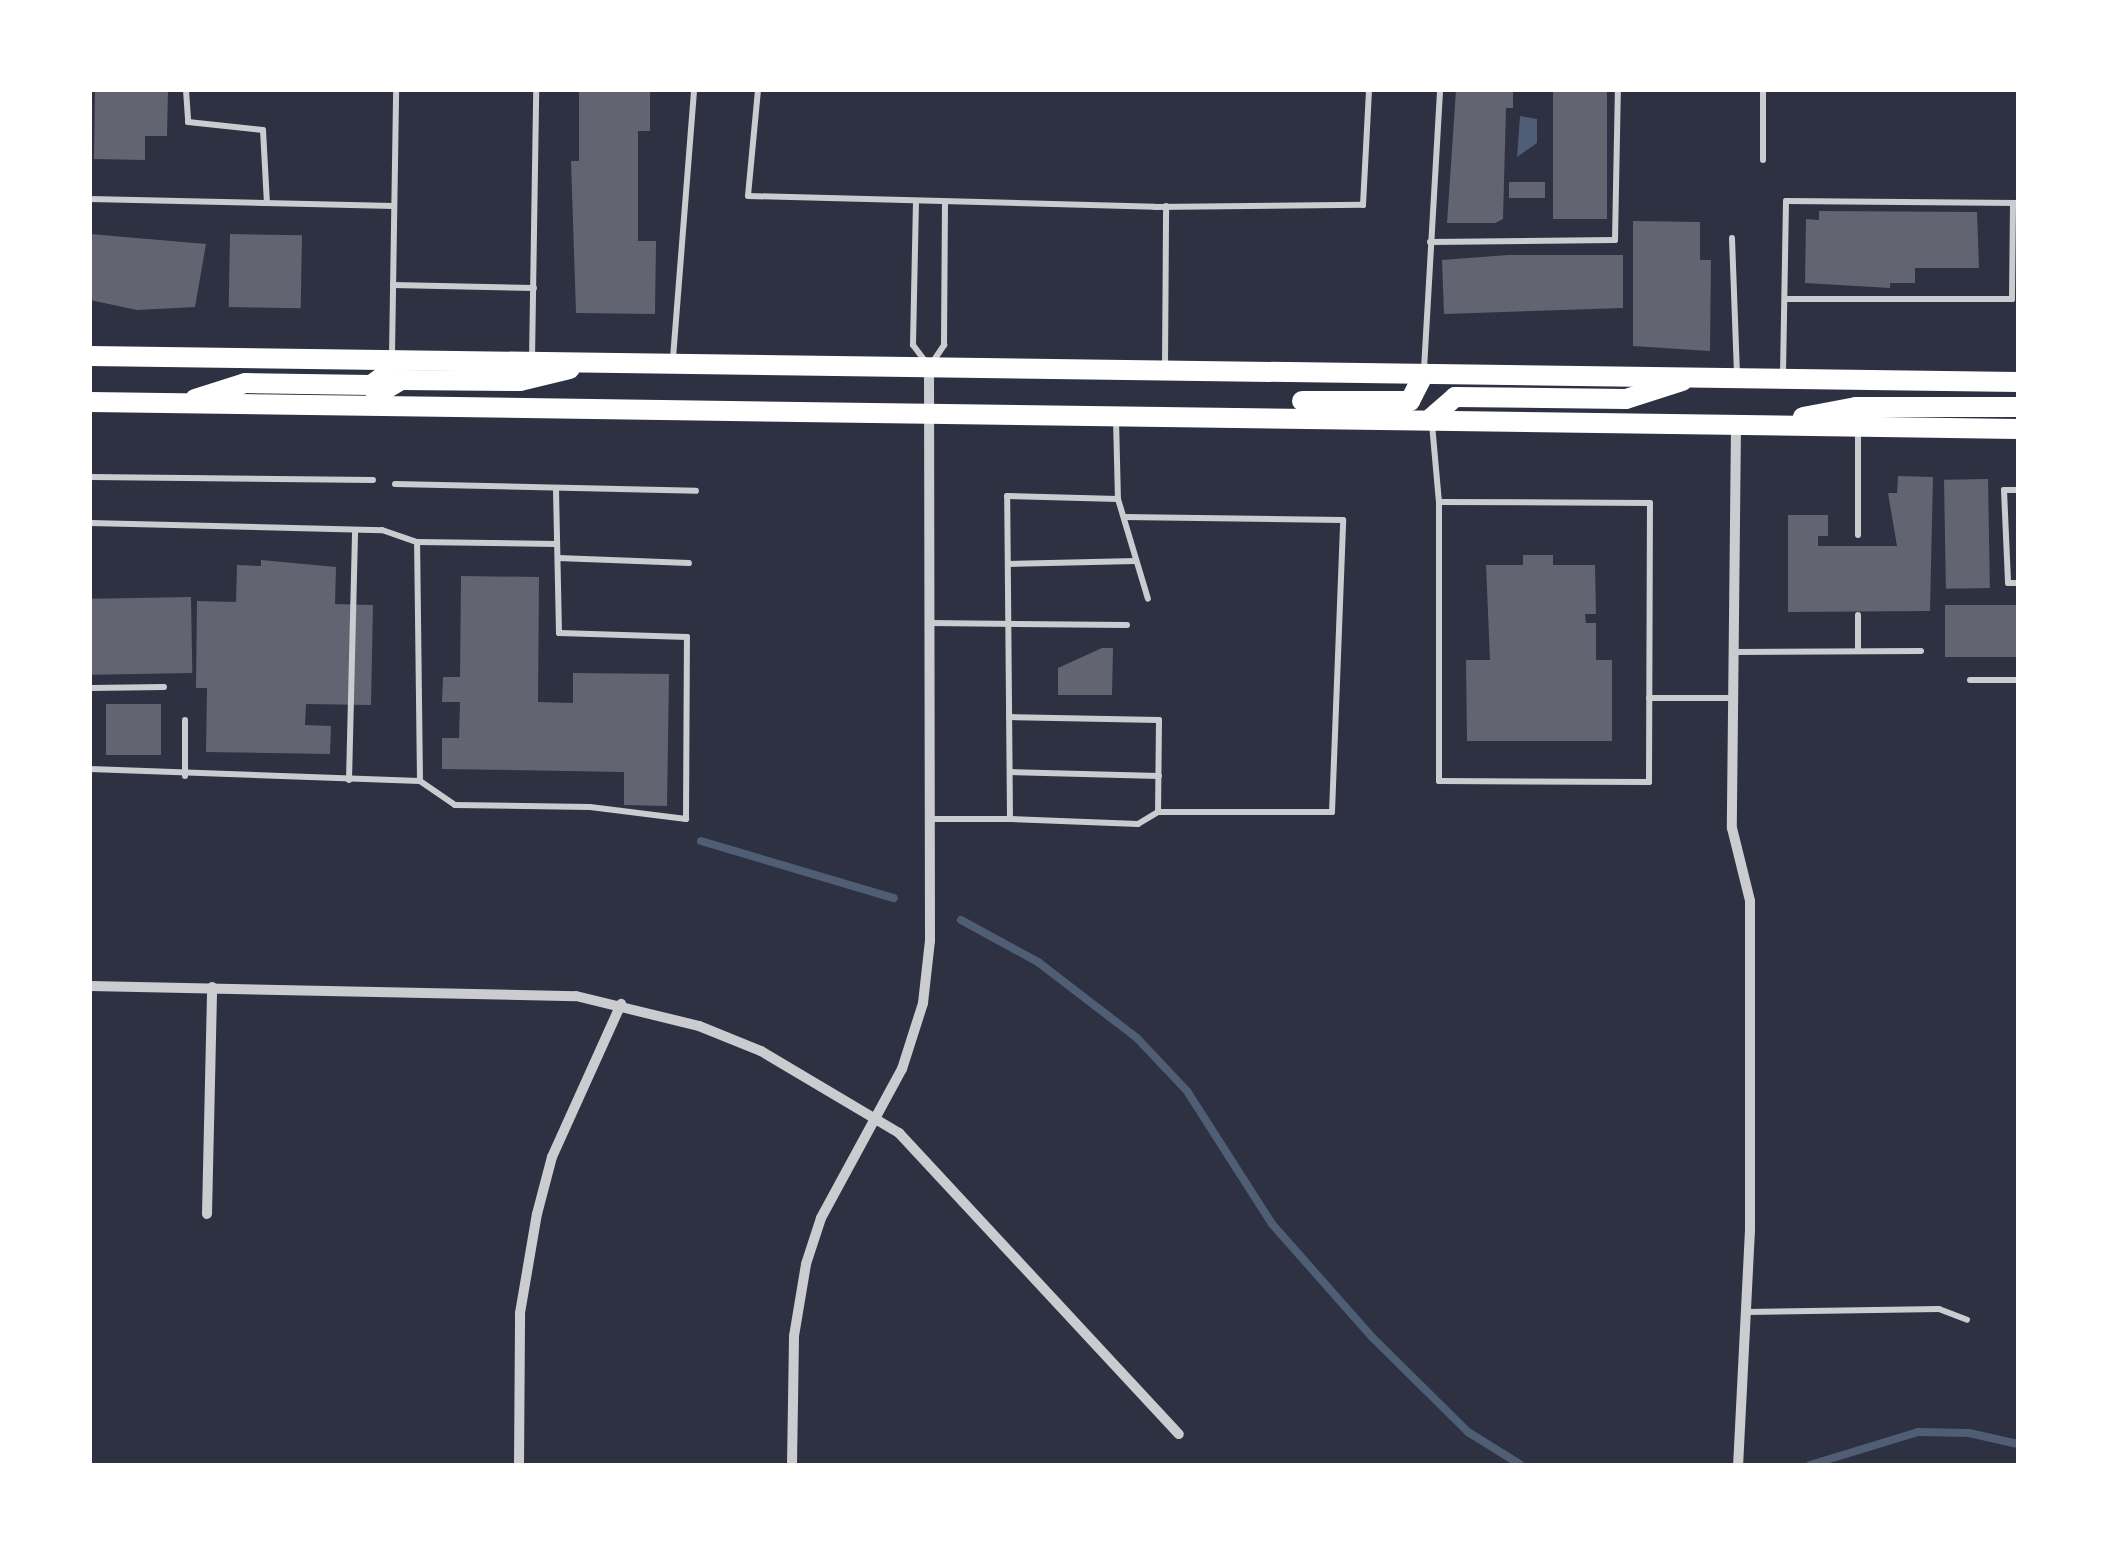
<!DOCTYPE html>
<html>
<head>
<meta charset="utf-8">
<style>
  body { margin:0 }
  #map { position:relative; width:2108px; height:1555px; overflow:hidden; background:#2d3142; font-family:"Fira Sans",sans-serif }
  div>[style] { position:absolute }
  .water>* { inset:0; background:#4f5d75 }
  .stream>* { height:8px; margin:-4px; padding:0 4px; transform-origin:4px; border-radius:4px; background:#4f5d75 }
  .building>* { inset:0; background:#626471; transform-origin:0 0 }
  .service>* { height:6px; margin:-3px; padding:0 3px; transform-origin:3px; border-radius:3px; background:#caccd0 }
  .minor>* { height:10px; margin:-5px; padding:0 5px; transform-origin:5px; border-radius:5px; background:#caccd0 }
  .primary>* { height:20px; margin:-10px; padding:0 10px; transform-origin:10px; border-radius:10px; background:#fff }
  span { translate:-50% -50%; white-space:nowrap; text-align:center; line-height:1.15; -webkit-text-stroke:10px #fff; paint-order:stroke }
  .frame { position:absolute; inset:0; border:92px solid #fff; pointer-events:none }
</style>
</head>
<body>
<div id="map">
  <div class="water">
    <i style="clip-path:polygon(1520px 116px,1537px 119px,1537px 143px,1517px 157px)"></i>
  </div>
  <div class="stream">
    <i style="left:701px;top:841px;width:201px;rotate:16.5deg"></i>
    <i style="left:961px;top:920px;width:88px;rotate:28.6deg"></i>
    <i style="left:1038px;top:962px;width:125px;rotate:37.5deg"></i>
    <i style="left:1137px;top:1038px;width:73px;rotate:46.7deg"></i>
    <i style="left:1187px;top:1091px;width:158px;rotate:57.4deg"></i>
    <i style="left:1272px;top:1224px;width:152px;rotate:48.5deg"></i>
    <i style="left:1373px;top:1338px;width:134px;rotate:44.7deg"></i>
    <i style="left:1468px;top:1432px;width:62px;rotate:31.9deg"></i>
    <i style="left:1810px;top:1465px;width:113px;rotate:-17deg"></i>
    <i style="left:1918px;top:1432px;width:51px;rotate:1.1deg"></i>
    <i style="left:1969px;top:1433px;width:50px;rotate:12.7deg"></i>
  </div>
  <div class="building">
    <i style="clip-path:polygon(95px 90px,168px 90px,167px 136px,145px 136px,145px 160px,94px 159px)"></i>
    <i style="clip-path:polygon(579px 90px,650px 90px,650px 131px,638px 131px,638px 241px,656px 241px,655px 314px,576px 313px,571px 161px,579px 161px)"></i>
    <i style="clip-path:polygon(1456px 90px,1513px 90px,1513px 108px,1506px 108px,1503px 219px,1495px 223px,1447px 223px)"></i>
    <i style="left:1553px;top:90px;width:54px;height:129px"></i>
    <i style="left:1509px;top:182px;width:36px;height:16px"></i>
    <i style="clip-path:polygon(1819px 211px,1977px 212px,1979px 268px,1915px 268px,1915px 283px,1890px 283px,1890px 288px,1805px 283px,1806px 219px,1819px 220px)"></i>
    <i style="clip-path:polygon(1633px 221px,1700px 222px,1700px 260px,1711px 260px,1710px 351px,1633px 346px)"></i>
    <i style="clip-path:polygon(90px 234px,206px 244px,195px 307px,137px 310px,90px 300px)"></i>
    <i style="left:230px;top:234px;width:72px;height:73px;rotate:1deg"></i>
    <i style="clip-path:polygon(1508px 255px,1623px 255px,1623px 308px,1444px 314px,1442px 260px)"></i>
    <i style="clip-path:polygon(1898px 476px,1933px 477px,1930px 611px,1788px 612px,1788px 515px,1828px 515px,1828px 536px,1818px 536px,1818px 546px,1897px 546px,1888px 493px,1897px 493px)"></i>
    <i style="left:1988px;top:479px;width:109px;height:44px;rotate:89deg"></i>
    <i style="clip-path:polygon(1523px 555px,1553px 555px,1553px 565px,1595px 565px,1596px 614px,1585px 614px,1586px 623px,1596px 623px,1596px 660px,1612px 660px,1612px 741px,1467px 741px,1466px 660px,1490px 660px,1486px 565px,1523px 565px)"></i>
    <i style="clip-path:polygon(261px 560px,336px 567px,335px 604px,373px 605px,371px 705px,306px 704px,305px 725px,331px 726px,330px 754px,206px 752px,207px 688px,196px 688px,197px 601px,236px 602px,237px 565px,261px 566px)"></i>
    <i style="clip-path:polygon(461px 576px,539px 577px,538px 702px,573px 703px,573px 673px,669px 674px,667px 806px,624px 805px,624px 772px,442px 769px,442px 738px,459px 738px,460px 702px,442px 702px,443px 677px,460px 677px)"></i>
    <i style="left:191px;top:597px;width:76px;height:101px;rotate:89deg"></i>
    <i style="left:2018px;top:605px;width:52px;height:73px;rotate:90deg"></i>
    <i style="clip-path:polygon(1102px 648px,1113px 648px,1112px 695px,1058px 695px,1058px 668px)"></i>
    <i style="left:106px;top:704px;width:55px;height:51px"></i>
  </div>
  <div class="service">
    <i style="left:186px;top:90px;width:32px;rotate:86deg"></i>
    <i style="left:188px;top:122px;width:75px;rotate:6.1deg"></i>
    <i style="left:263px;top:130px;width:73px;rotate:86.9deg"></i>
    <i style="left:758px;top:90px;width:106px;rotate:95.4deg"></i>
    <i style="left:748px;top:196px;width:407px;rotate:1.5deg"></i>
    <i style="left:1155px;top:207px;width:208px;rotate:-0.6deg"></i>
    <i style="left:1363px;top:205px;width:115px;rotate:-87deg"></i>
    <i style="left:1763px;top:90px;width:70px;rotate:90deg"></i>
    <i style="left:90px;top:199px;width:304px;rotate:1.3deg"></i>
    <i style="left:916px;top:201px;width:144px;rotate:91.2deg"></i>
    <i style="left:913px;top:345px;width:20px;rotate:53deg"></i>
    <i style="left:1732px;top:238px;width:134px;rotate:87.9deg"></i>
    <i style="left:1430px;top:242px;width:185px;rotate:-0.6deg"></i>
    <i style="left:1615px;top:240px;width:150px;rotate:-88.9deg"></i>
    <i style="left:393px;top:285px;width:141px;rotate:1.2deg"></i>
    <i style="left:1785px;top:299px;width:227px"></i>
    <i style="left:2012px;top:299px;width:96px;rotate:-89.4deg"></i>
    <i style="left:392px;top:354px;width:264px;rotate:-89.1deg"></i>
    <i style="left:673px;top:358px;width:269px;rotate:-85.5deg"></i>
    <i style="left:532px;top:359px;width:269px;rotate:-89.1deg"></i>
    <i style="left:932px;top:363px;width:22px;rotate:-56deg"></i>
    <i style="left:944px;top:345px;width:141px;rotate:-89.6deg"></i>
    <i style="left:1165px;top:365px;width:159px;rotate:-89.6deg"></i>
    <i style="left:1424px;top:369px;width:279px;rotate:-86.7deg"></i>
    <i style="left:1783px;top:373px;width:172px;rotate:-89deg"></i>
    <i style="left:1786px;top:201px;width:232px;rotate:0.5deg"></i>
    <i style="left:1116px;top:419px;width:80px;rotate:88.6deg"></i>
    <i style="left:1118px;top:499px;width:104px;rotate:73.3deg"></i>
    <i style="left:1432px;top:424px;width:78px;rotate:84.9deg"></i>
    <i style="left:1439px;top:502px;width:279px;rotate:90deg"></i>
    <i style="left:1439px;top:781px;width:210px;rotate:0.3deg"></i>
    <i style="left:1649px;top:782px;width:279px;rotate:-89.8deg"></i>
    <i style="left:1650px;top:503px;width:211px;rotate:-179.7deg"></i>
    <i style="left:1858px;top:433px;width:102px;rotate:90deg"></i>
    <i style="left:90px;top:477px;width:283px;rotate:0.6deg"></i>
    <i style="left:395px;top:484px;width:301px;rotate:1.3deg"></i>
    <i style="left:2018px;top:490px;width:14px;rotate:180deg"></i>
    <i style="left:2004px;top:490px;width:93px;rotate:87.5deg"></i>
    <i style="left:2008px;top:583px;width:10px"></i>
    <i style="left:90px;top:523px;width:292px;rotate:1.4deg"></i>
    <i style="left:382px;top:530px;width:37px;rotate:19deg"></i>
    <i style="left:558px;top:558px;width:131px;rotate:2.2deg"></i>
    <i style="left:1008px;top:564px;width:128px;rotate:-1.3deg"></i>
    <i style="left:929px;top:623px;width:198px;rotate:0.6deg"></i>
    <i style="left:1858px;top:651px;width:36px;rotate:-90deg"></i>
    <i style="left:1734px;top:652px;width:187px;rotate:-0.3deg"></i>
    <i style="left:1970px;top:680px;width:48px"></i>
    <i style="left:90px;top:688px;width:74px;rotate:-0.8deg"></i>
    <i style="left:1649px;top:698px;width:84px"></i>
    <i style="left:1009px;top:717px;width:150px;rotate:1.1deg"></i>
    <i style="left:1159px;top:720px;width:92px;rotate:90.6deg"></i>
    <i style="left:90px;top:769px;width:330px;rotate:2.1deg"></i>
    <i style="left:420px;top:781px;width:239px;rotate:-90.7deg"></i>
    <i style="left:417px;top:542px;width:140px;rotate:0.8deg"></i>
    <i style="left:1010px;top:772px;width:149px;rotate:1.5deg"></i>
    <i style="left:185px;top:776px;width:56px;rotate:-90deg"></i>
    <i style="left:349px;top:780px;width:250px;rotate:-88.6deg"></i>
    <i style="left:420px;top:781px;width:42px;rotate:34.4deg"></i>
    <i style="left:455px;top:805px;width:135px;rotate:0.8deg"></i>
    <i style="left:590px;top:807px;width:97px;rotate:7.1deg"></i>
    <i style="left:686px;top:819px;width:182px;rotate:-89.7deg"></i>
    <i style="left:687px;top:637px;width:128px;rotate:-178.2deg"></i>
    <i style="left:559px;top:633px;width:145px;rotate:-91.2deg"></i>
    <i style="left:930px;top:819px;width:80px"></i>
    <i style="left:1010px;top:819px;width:323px;rotate:-90.5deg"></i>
    <i style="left:1007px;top:496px;width:111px;rotate:1.5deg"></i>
    <i style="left:1010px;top:819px;width:128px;rotate:2.2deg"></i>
    <i style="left:1138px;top:824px;width:23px;rotate:-31deg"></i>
    <i style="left:1158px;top:812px;width:174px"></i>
    <i style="left:1332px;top:812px;width:292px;rotate:-87.8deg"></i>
    <i style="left:1343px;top:520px;width:219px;rotate:-179.2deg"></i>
    <i style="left:1746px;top:1312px;width:193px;rotate:-0.9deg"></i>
    <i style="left:1939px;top:1309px;width:30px;rotate:21deg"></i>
  </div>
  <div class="minor">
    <i style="left:1736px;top:426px;width:402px;rotate:90.6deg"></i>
    <i style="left:1732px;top:828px;width:75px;rotate:76.1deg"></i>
    <i style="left:1750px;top:901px;width:329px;rotate:90deg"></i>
    <i style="left:1750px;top:1230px;width:235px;rotate:92.9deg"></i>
    <i style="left:90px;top:986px;width:486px;rotate:1.2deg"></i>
    <i style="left:576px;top:996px;width:127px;rotate:13.7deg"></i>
    <i style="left:699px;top:1026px;width:67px;rotate:22deg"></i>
    <i style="left:761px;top:1051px;width:161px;rotate:30.7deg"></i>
    <i style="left:899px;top:1133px;width:411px;rotate:47.1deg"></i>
    <i style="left:207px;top:1214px;width:227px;rotate:-88.7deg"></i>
    <i style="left:519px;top:1465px;width:152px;rotate:-89.6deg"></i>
    <i style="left:520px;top:1313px;width:100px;rotate:-80.3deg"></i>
    <i style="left:537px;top:1214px;width:59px;rotate:-75.3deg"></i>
    <i style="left:552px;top:1157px;width:168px;rotate:-65.7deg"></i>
    <i style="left:792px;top:1465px;width:129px;rotate:-89.1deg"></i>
    <i style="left:794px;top:1336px;width:73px;rotate:-80.5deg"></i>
    <i style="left:806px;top:1264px;width:48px;rotate:-71.9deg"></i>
    <i style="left:821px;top:1218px;width:170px;rotate:-61.5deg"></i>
    <i style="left:902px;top:1069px;width:69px;rotate:-72.3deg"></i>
    <i style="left:923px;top:1003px;width:62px;rotate:-83.6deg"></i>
    <i style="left:930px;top:941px;width:573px;rotate:-90.1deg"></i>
  </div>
  <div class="primary">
    <i style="left:90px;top:356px;width:1928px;rotate:0.77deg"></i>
    <i style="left:195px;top:399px;width:52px;rotate:-17.7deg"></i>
    <i style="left:245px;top:383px;width:126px;rotate:0.9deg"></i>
    <i style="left:371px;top:385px;width:22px;rotate:-36deg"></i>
    <i style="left:1302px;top:401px;width:108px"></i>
    <i style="left:1410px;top:401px;width:29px;rotate:-63deg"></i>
    <i style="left:90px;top:402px;width:1928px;rotate:0.8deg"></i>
    <i style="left:375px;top:405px;width:10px;rotate:-84deg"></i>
    <i style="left:376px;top:395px;width:29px;rotate:-31deg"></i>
    <i style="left:401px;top:380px;width:119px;rotate:0.5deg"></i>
    <i style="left:520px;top:381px;width:51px;rotate:-13.5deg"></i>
    <i style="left:1803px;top:417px;width:54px;rotate:-10.7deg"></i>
    <i style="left:1856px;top:407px;width:162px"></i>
    <i style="left:1431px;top:418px;width:32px;rotate:-41deg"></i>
    <i style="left:1455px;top:397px;width:171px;rotate:0.7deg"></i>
    <i style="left:1626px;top:399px;width:59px;rotate:-17.8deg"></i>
  </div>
  <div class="frame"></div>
</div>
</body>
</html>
